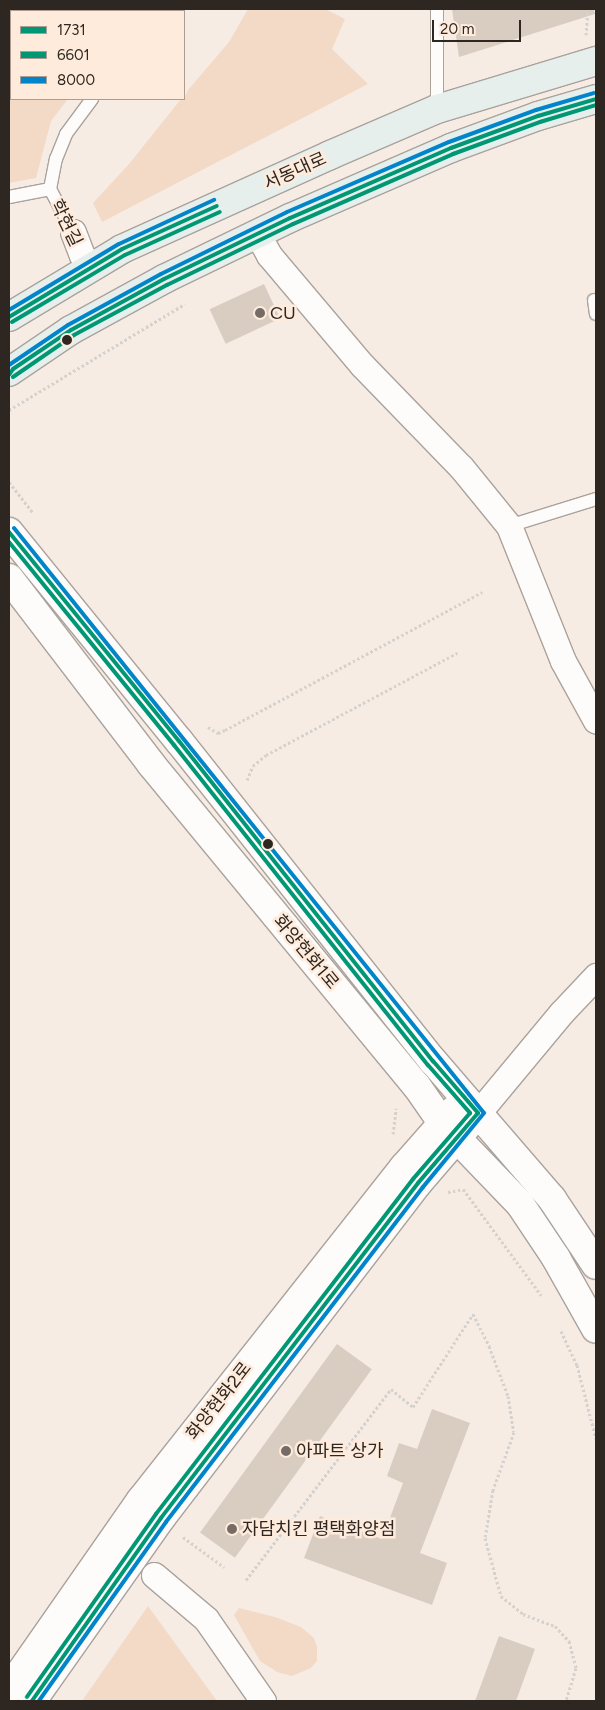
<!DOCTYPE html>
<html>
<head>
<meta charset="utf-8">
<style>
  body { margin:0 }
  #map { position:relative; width:605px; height:1710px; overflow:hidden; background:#f6ece4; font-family:Figtree,"Noto Sans KR",sans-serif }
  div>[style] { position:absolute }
  .green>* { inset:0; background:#f3dac6 }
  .building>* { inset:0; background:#d9cdc2; transform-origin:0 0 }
  .path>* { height:3px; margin-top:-1.5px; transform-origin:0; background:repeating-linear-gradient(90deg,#d4d1cf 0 2.5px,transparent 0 5px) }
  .roads { filter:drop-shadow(1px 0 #aaa29c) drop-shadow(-1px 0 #aaa29c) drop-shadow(0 1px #aaa29c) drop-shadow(0 -1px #aaa29c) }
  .lane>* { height:12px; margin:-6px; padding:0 6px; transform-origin:6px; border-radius:6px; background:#fefcfb }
  .street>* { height:25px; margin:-12.5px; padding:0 12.5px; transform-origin:12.5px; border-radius:12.5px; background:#fefcfb }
  .secondary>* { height:28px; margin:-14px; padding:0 14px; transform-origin:14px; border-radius:14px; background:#fefcfb }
  .primary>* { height:28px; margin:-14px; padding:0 14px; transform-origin:14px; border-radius:14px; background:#e7efed }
  .bus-1>* { height:4px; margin:-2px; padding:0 2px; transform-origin:2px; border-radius:2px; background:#009775 }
  .bus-2>* { height:4px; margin:-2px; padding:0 2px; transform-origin:2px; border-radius:2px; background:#009775 }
  .bus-3>* { height:4px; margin:-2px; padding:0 2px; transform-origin:2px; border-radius:2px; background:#0085ca }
  .dots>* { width:14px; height:14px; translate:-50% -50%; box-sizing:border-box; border:2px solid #feebdc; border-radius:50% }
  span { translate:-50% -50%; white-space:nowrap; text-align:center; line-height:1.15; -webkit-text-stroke:5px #feebdc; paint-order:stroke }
  .street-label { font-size:18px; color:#2e2721 }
  .poi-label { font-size:18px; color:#2e2721 }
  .left { translate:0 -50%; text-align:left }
  .frame { position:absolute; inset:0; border:10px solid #2e2721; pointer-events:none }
  .legend { position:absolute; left:10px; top:10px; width:175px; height:90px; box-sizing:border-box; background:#feebdc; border:1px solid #ab9d91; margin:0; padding:6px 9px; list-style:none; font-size:15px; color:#2e2721 }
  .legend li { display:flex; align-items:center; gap:10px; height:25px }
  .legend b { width:25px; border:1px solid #ab9d91 }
  .scale { position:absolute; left:432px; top:20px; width:89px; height:22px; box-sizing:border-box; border:2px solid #2e2721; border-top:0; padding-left:6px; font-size:15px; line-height:18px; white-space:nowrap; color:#2e2721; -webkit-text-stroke:4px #feebdc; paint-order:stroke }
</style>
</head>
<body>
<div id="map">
  <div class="green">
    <i style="clip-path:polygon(9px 9px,128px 9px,130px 11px,11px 11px,11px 99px,68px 99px,51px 121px,36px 178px,9px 183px)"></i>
    <i style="clip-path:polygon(248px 9px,325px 9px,345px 19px,332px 49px,368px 84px,102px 222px,93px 203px,129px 164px,181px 99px,184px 99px,188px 90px,229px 42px)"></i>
    <i style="clip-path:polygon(148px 1606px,217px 1701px,82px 1701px)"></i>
    <i style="clip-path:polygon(239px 1608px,275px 1617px,301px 1627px,314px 1638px,317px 1647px,317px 1661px,311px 1668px,292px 1676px,277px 1672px,260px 1661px,234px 1615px)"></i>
  </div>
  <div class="building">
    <i style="clip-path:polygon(452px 9px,594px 9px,595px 14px,459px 57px)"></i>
    <i style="left:264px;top:284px;width:38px;height:60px;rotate:65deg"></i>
    <i style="left:337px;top:1344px;width:43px;height:233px;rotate:36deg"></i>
    <i style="clip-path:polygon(432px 1409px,470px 1423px,420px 1553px,447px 1563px,432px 1605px,304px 1558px,320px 1516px,382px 1539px,403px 1483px,387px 1476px,399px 1443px,417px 1449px)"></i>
    <i style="clip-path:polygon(499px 1636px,535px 1649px,516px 1701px,475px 1701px)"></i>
  </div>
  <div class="path">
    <i style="left:586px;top:35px;width:26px;rotate:-86deg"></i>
    <i style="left:9px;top:410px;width:205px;rotate:-31.1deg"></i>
    <i style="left:9px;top:482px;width:39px;rotate:52deg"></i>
    <i style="left:208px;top:727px;width:12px;rotate:31deg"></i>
    <i style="left:218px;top:733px;width:8px;rotate:-23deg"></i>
    <i style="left:225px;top:730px;width:292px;rotate:-28.2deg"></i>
    <i style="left:247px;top:780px;width:15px;rotate:-67deg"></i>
    <i style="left:253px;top:766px;width:17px;rotate:-40deg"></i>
    <i style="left:266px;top:755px;width:217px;rotate:-28.1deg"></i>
    <i style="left:393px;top:1134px;width:26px;rotate:-83deg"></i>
    <i style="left:448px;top:1192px;width:15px;rotate:-11deg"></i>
    <i style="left:463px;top:1189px;width:132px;rotate:53.7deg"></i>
    <i style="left:561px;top:1331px;width:38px;rotate:65deg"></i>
    <i style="left:577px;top:1365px;width:76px;rotate:75.6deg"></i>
    <i style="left:183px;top:1537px;width:51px;rotate:36.2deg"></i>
    <i style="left:246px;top:1580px;width:240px;rotate:-52.8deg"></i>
    <i style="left:391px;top:1389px;width:28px;rotate:39deg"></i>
    <i style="left:413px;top:1407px;width:111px;rotate:-57.2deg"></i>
    <i style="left:473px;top:1314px;width:36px;rotate:63deg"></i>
    <i style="left:489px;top:1346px;width:53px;rotate:69.2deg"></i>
    <i style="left:508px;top:1396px;width:36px;rotate:81deg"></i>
    <i style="left:514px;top:1432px;width:62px;rotate:109.9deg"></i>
    <i style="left:493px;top:1490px;width:49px;rotate:99.5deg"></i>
    <i style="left:485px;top:1538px;width:60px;rotate:74.6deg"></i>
    <i style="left:501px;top:1596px;width:28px;rotate:39deg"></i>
    <i style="left:523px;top:1614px;width:34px;rotate:21deg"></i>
    <i style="left:555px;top:1626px;width:21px;rotate:47deg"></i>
    <i style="left:569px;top:1641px;width:28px;rotate:75deg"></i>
    <i style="left:576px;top:1668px;width:34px;rotate:107deg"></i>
  </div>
  <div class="roads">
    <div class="lane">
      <i style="left:437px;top:9px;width:100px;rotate:90deg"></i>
      <i style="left:158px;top:11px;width:2px;rotate:-63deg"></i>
      <i style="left:9px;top:197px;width:42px;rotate:-11deg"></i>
      <i style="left:73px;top:232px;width:49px;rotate:-118.1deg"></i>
      <i style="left:50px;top:189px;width:31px;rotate:-79deg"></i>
      <i style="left:56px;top:159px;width:27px;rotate:-68deg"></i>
      <i style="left:66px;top:134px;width:44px;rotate:-53.4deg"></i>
      <i style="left:594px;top:300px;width:14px;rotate:82deg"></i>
      <i style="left:509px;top:526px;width:91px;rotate:-17.2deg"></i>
    </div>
    <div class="street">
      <i style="left:73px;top:232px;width:25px;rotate:69deg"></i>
      <i style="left:82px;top:255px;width:14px;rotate:56deg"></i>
      <i style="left:258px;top:235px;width:23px;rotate:61deg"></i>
      <i style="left:269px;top:255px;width:144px;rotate:49.8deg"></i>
      <i style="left:362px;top:365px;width:142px;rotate:45.9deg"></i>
      <i style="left:461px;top:467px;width:76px;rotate:50.9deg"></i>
      <i style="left:509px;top:526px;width:145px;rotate:68.2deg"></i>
      <i style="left:563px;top:661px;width:68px;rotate:61.2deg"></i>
      <i style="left:478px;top:1113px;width:131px;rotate:-50.3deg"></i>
      <i style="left:562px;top:1012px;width:50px;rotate:-46.6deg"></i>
      <i style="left:154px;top:1575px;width:68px;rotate:40.2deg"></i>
      <i style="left:206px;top:1619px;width:100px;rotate:55.2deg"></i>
    </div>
    <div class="secondary">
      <i style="left:9px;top:532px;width:269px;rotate:50.9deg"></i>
      <i style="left:179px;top:741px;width:409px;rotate:51.6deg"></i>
      <i style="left:433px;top:1061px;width:182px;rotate:49.2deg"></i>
      <i style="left:552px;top:1199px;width:79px;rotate:56.3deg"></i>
      <i style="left:9px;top:578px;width:234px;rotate:52.6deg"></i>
      <i style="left:151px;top:764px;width:416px;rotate:50.5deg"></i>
      <i style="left:416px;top:1085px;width:47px;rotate:55.3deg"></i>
      <i style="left:443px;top:1124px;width:111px;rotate:46.1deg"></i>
      <i style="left:520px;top:1204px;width:65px;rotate:56.3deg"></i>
      <i style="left:556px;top:1258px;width:81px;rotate:60.6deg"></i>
      <i style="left:9px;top:1689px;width:231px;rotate:-55.1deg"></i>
      <i style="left:141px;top:1500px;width:424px;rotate:-51.7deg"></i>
      <i style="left:404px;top:1167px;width:76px;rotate:-48.7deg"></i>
      <i style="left:32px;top:1701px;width:224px;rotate:-54.8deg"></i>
      <i style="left:161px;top:1518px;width:422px;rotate:-52.5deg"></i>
      <i style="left:418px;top:1183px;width:75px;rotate:-49.3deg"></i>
    </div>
    <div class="primary">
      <i style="left:9px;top:317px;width:132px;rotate:-31deg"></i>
      <i style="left:122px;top:249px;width:228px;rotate:-24.3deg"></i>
      <i style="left:330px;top:155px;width:116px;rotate:-23.3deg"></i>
      <i style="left:437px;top:109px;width:166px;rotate:-16.8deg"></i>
      <i style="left:9px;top:372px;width:75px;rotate:-34.1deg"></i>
      <i style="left:71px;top:330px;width:106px;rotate:-28.7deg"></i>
      <i style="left:164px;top:279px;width:140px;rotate:-25.8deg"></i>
      <i style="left:290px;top:218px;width:176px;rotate:-23.5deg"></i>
      <i style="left:451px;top:148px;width:93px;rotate:-20.2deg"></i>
      <i style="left:538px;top:116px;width:60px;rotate:-16.3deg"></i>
    </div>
  </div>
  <div class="bus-1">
    <i style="left:9px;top:317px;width:132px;rotate:-31deg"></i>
    <i style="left:122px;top:249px;width:104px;rotate:-24.4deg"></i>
    <i style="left:9px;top:375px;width:7px;rotate:-56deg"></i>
    <i style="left:13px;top:369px;width:70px;rotate:-33.9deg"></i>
    <i style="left:71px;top:330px;width:106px;rotate:-28.7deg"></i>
    <i style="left:164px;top:279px;width:140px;rotate:-25.8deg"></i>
    <i style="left:290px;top:218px;width:176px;rotate:-23.5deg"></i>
    <i style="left:451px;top:148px;width:93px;rotate:-20.2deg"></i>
    <i style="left:538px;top:116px;width:60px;rotate:-16.3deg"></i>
    <i style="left:9px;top:532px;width:269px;rotate:50.9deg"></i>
    <i style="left:179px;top:741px;width:409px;rotate:51.6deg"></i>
    <i style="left:433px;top:1061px;width:69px;rotate:49.1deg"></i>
    <i style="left:478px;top:1113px;width:92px;rotate:130.6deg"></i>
    <i style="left:418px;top:1183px;width:422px;rotate:127.5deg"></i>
    <i style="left:161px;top:1518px;width:224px;rotate:125.2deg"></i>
  </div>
  <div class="bus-2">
    <i style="left:12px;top:322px;width:131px;rotate:-30.7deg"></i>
    <i style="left:125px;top:255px;width:104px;rotate:-24.4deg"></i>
    <i style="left:13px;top:377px;width:74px;rotate:-34.5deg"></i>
    <i style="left:74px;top:335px;width:106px;rotate:-28.3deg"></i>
    <i style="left:167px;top:285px;width:140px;rotate:-25.8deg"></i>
    <i style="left:293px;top:224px;width:175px;rotate:-23.6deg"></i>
    <i style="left:453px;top:154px;width:93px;rotate:-20.2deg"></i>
    <i style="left:540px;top:122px;width:59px;rotate:-16.9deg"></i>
    <i style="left:9px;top:542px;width:262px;rotate:50.9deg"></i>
    <i style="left:174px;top:745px;width:409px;rotate:51.6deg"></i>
    <i style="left:428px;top:1065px;width:64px;rotate:48.8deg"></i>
    <i style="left:470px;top:1113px;width:87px;rotate:130.8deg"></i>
    <i style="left:413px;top:1179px;width:422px;rotate:127.5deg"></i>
    <i style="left:156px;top:1514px;width:224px;rotate:125.2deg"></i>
  </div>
  <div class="bus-3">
    <i style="left:9px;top:310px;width:128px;rotate:-31deg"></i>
    <i style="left:119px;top:244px;width:105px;rotate:-24.9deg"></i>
    <i style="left:9px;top:365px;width:71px;rotate:-34.1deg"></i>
    <i style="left:68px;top:325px;width:106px;rotate:-28.7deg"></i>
    <i style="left:161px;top:274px;width:140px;rotate:-26.2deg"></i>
    <i style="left:287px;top:212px;width:176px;rotate:-23.4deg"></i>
    <i style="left:449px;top:142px;width:93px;rotate:-20.2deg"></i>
    <i style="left:536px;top:110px;width:60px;rotate:-16.3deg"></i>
    <i style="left:14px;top:528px;width:750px;rotate:51.22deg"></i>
    <i style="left:484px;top:1113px;width:96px;rotate:129.5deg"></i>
    <i style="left:423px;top:1187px;width:422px;rotate:127.5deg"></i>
    <i style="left:166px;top:1522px;width:219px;rotate:125.4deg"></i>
  </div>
  <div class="dots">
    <i style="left:260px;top:313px;background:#746c65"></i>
    <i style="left:67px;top:340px;background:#2e2721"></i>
    <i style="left:268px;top:844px;background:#2e2721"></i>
    <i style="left:286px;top:1451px;background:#746c65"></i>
    <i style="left:232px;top:1529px;background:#746c65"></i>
  </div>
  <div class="street-label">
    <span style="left:295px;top:171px;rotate:-24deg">서동대로</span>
    <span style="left:66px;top:223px;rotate:64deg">학현길</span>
    <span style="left:306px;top:952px;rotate:50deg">화양현화1로</span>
    <span style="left:219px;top:1401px;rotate:-52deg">화양현화2로</span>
  </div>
  <div class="poi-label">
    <span class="left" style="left:270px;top:313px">CU</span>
    <span class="left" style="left:296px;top:1451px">아파트 상가</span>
    <span class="left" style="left:242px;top:1529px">자담치킨 평택화양점</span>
  </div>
  <div class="frame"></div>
  <ul class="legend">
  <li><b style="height:6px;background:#009775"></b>1731</li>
  <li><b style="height:6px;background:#009775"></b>6601</li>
  <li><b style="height:6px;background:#0085ca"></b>8000</li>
  </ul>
  <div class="scale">20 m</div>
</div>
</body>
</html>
